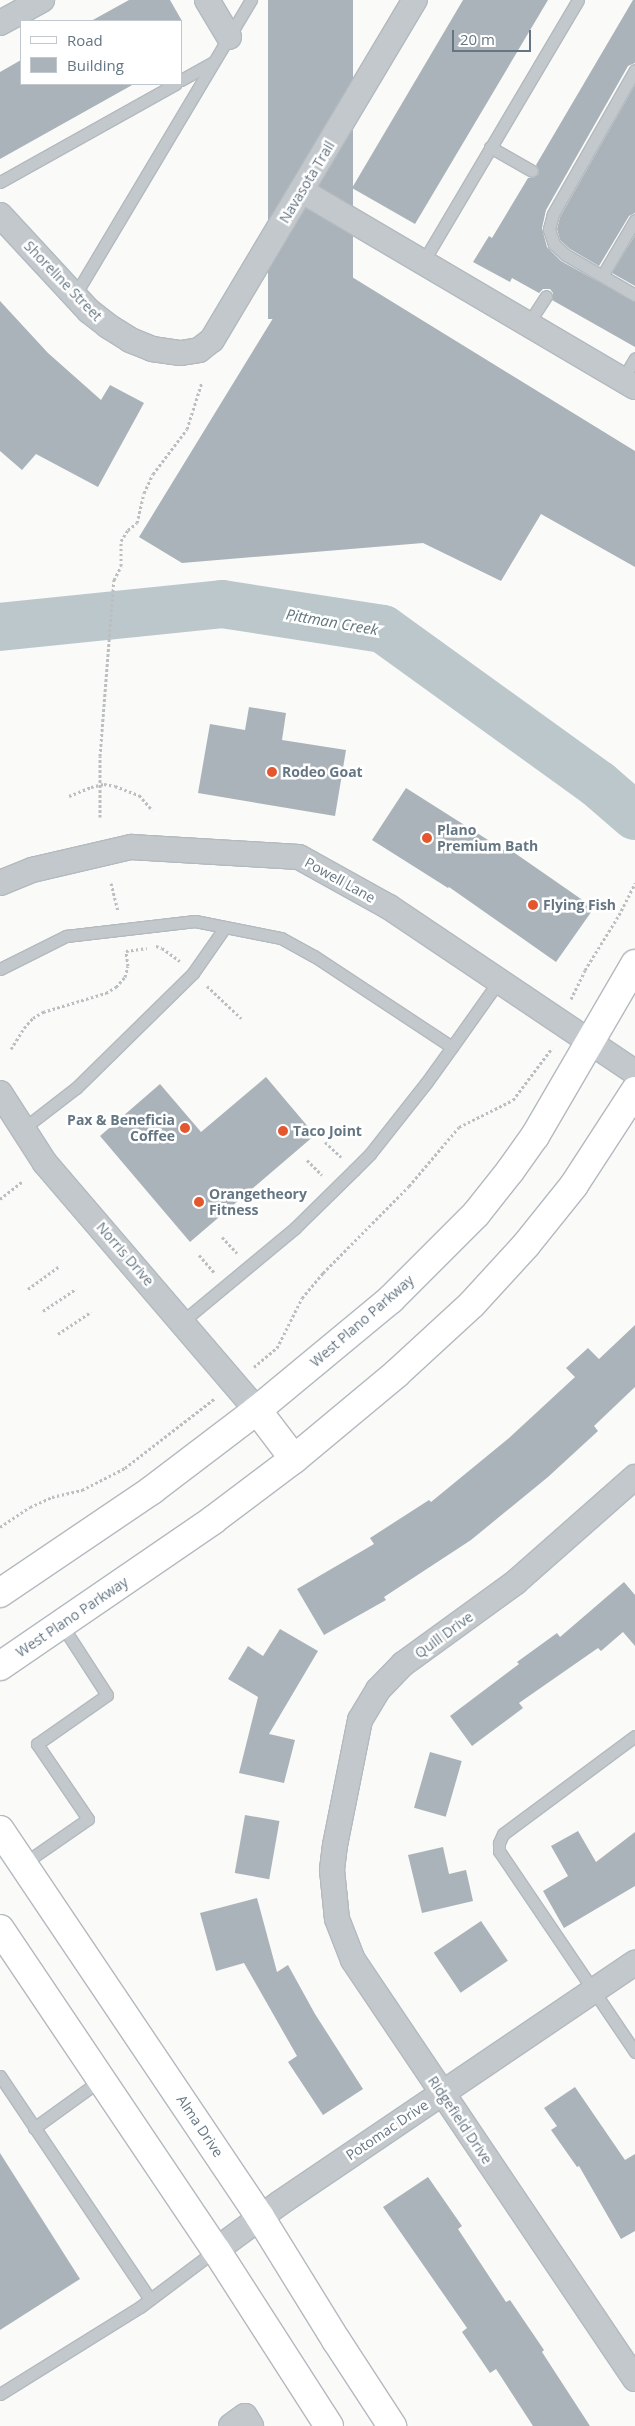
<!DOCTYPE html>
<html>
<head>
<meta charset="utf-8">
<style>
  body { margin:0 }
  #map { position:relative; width:635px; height:2426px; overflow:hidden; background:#fafaf8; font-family:"Open Sans",sans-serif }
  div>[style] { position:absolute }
  .river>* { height:48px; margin:-24px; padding:0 24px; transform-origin:24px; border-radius:24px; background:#bbc7cb }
  .building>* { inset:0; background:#aab3b9; transform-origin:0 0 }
  .path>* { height:3px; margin-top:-1.5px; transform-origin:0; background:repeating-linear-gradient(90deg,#bbbfc2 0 2.5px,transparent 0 5px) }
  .roads { filter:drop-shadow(1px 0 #b3babf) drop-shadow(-1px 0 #b3babf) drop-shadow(0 1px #b3babf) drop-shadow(0 -1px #b3babf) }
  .lane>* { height:11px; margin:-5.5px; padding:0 5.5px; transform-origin:5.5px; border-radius:5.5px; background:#c3c8cc }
  .street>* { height:24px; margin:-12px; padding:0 12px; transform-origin:12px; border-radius:12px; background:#c3c8cc }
  .secondary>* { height:28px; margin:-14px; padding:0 14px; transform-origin:14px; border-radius:14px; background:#fff }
  .dots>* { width:14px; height:14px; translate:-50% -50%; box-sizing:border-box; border:2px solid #fff; border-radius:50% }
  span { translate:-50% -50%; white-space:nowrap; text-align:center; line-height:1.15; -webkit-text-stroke:5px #fff; paint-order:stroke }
  .street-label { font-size:14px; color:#657683 }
  .poi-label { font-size:14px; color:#657683; font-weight:700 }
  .left { translate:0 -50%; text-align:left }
  .right { translate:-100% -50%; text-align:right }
  .water-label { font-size:15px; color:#60757c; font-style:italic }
  .legend { position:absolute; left:20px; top:20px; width:162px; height:65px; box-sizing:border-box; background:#fff; border:1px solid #c1c8cd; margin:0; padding:6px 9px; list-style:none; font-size:15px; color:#657683 }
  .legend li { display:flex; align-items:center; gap:10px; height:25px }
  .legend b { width:25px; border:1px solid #c1c8cd }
  .scale { position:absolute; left:452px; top:30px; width:79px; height:22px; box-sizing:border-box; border:2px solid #657683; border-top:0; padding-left:6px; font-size:15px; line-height:18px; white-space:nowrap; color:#657683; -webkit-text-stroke:4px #fff; paint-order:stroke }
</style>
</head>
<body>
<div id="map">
  <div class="river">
    <i style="left:0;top:627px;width:223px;rotate:-5.9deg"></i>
    <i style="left:222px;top:604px;width:163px;rotate:8.8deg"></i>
    <i style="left:383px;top:629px;width:265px;rotate:35.8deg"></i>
    <i style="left:598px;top:784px;width:49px;rotate:40.9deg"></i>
  </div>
  <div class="building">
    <i style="clip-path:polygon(129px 0,170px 0,182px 21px,91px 21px)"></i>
    <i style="left:268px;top:0;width:85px;height:319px"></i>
    <i style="clip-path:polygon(463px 0,548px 0,415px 224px,352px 188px)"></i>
    <i style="clip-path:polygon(633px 0,635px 0,635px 63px,628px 66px,546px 210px,542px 228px,547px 247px,561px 261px,635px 302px,635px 347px,552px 300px,553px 293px,550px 289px,543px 289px,539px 293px,512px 278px,510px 282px,473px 262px,489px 236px,492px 238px,528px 178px,533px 178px,538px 175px,539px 170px,536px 165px)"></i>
    <i style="clip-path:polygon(21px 60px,21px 84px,134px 84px,0 159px,0 72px)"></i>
    <i style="clip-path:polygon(635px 85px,635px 213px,629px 216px,599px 266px,570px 249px,560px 240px,557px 229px,560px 217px)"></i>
    <i style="clip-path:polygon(635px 235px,635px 286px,612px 273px)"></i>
    <i style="clip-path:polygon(313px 253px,635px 451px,635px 567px,541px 514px,501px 581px,423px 543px,182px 563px,139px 537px)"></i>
    <i style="clip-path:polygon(0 301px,48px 353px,101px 400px,110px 385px,144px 403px,98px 487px,36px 454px,22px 470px,0 451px)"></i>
    <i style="clip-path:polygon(249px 707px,286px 713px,282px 740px,346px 750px,335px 816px,198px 793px,210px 724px,245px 730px)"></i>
    <i style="clip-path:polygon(406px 788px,507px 852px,509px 849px,594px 908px,556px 962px,449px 887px,448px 888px,372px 840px)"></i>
    <i style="clip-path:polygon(266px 1077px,315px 1135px,190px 1242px,100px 1136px,160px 1084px,201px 1132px)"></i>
    <i style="clip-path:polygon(635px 1325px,635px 1387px,594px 1426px,598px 1431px,548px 1477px,471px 1540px,384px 1597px,386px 1600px,324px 1635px,297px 1589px,374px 1544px,370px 1538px,429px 1500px,431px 1502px,509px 1438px,575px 1377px,566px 1368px,588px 1348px,599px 1359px)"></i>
    <i style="clip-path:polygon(624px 1582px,635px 1595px,635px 1646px,623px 1632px,601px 1651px,598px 1648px,519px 1703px,523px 1708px,472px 1746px,450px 1716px,519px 1664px,517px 1662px,557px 1633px,560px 1637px)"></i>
    <i style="clip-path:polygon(280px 1629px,318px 1651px,269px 1734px,295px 1740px,284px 1783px,239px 1773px,258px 1697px,228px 1679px,248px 1646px,263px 1656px)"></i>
    <i style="left:430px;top:1752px;width:33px;height:58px;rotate:16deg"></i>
    <i style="left:245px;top:1815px;width:35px;height:59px;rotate:10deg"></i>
    <i style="clip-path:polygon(578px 1831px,596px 1862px,635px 1832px,635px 1886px,564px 1928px,543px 1891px,568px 1876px,551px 1846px)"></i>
    <i style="clip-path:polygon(443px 1847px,449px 1874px,466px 1870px,473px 1901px,422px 1913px,408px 1855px)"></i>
    <i style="clip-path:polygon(257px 1898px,277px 1972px,288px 1965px,315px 2014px,363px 2089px,323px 2115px,288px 2062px,297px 2056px,244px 1963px,216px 1971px,200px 1913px)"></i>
    <i style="left:481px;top:1921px;width:48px;height:57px;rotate:56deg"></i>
    <i style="clip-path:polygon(575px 2087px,625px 2160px,635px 2154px,635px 2231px,621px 2239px,579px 2166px,577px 2167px,551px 2130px,557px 2126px,544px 2108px)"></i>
    <i style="clip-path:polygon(0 2153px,80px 2279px,0 2330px)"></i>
    <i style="clip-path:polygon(428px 2177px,462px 2226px,458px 2229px,506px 2302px,510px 2300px,544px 2350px,542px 2352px,590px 2426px,533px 2426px,496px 2369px,490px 2373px,462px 2332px,467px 2328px,383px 2207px)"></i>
  </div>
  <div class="path">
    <i style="left:69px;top:796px;width:24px;rotate:-22deg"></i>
    <i style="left:91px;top:787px;width:13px;rotate:-13deg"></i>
    <i style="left:104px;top:784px;width:11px;rotate:10deg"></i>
    <i style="left:115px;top:786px;width:26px;rotate:21deg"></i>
    <i style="left:139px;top:795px;width:20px;rotate:49deg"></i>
    <i style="left:100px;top:817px;width:61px;rotate:-90deg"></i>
    <i style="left:100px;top:756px;width:177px;rotate:-85.5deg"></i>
    <i style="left:114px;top:580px;width:16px;rotate:-63deg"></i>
    <i style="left:121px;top:566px;width:25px;rotate:-90deg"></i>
    <i style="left:121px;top:541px;width:13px;rotate:-58deg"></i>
    <i style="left:128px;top:530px;width:11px;rotate:-38deg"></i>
    <i style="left:137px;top:523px;width:31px;rotate:-77deg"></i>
    <i style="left:144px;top:493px;width:21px;rotate:-65deg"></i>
    <i style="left:153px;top:474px;width:56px;rotate:-52.9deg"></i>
    <i style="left:187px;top:429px;width:49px;rotate:-72.3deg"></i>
    <i style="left:111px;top:883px;width:29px;rotate:76deg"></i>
    <i style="left:156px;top:946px;width:6px;rotate:18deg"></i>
    <i style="left:162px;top:948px;width:22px;rotate:36deg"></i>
    <i style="left:126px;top:951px;width:21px;rotate:-8deg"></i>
    <i style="left:207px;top:986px;width:47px;rotate:43.3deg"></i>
    <i style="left:571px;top:999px;width:32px;rotate:-64deg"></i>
    <i style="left:585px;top:970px;width:65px;rotate:-58.3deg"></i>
    <i style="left:619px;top:915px;width:36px;rotate:-63deg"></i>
    <i style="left:11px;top:1049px;width:25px;rotate:-58deg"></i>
    <i style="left:24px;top:1028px;width:13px;rotate:-48deg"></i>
    <i style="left:33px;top:1018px;width:12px;rotate:-31deg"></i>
    <i style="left:43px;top:1012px;width:66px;rotate:-16.8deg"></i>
    <i style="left:106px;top:993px;width:12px;rotate:-31deg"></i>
    <i style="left:116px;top:987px;width:13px;rotate:-48deg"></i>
    <i style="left:125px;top:977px;width:11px;rotate:-75deg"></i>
    <i style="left:128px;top:966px;width:15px;rotate:-98deg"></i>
    <i style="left:325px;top:1142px;width:22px;rotate:43deg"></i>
    <i style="left:307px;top:1160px;width:21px;rotate:45deg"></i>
    <i style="left:0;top:1199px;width:28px;rotate:-38deg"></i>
    <i style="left:222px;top:1237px;width:22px;rotate:47deg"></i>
    <i style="left:199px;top:1255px;width:23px;rotate:49deg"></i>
    <i style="left:28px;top:1289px;width:39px;rotate:-36deg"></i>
    <i style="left:43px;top:1311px;width:40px;rotate:-34deg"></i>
    <i style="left:58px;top:1334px;width:40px;rotate:-34deg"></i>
    <i style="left:254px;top:1367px;width:30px;rotate:-40deg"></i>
    <i style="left:277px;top:1348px;width:56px;rotate:-63.4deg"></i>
    <i style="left:302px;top:1298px;width:33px;rotate:-50deg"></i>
    <i style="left:323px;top:1273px;width:122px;rotate:-45.3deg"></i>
    <i style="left:409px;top:1186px;width:77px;rotate:-49.7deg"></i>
    <i style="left:459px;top:1127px;width:60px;rotate:-26.6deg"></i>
    <i style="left:513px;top:1100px;width:65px;rotate:-53.1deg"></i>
    <i style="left:0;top:1527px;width:36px;rotate:-34deg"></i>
    <i style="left:30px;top:1507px;width:24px;rotate:-24deg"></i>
    <i style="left:52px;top:1497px;width:31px;rotate:-13deg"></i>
    <i style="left:82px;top:1490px;width:48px;rotate:-27.1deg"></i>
    <i style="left:125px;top:1468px;width:113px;rotate:-37.8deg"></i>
  </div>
  <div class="roads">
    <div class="lane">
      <i style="left:635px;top:70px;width:166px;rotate:119.7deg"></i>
      <i style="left:553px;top:214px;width:16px;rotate:105deg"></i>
      <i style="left:549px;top:229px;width:16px;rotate:72deg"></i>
      <i style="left:554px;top:244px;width:16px;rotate:43deg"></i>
      <i style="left:566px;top:255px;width:80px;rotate:30.1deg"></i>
      <i style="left:181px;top:80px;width:35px;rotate:-29deg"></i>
      <i style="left:490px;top:147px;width:48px;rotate:29.7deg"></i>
      <i style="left:0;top:182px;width:201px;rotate:-29.2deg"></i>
      <i style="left:423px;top:262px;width:304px;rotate:-59.4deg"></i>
      <i style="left:602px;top:276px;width:65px;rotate:-59.5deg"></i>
      <i style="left:75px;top:295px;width:344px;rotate:-59.2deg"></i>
      <i style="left:528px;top:324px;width:33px;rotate:-57deg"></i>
      <i style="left:623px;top:379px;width:24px;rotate:-60deg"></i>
      <i style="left:0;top:969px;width:74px;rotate:-26.6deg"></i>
      <i style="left:66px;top:936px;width:130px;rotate:-6.6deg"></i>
      <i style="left:195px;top:921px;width:88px;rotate:11.2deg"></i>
      <i style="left:281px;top:938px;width:38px;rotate:29deg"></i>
      <i style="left:314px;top:956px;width:165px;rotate:33.4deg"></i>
      <i style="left:452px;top:1047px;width:44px;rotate:125.8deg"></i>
      <i style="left:426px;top:1083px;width:90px;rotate:128.3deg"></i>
      <i style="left:370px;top:1154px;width:23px;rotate:135deg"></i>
      <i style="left:354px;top:1170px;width:83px;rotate:135.5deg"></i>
      <i style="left:295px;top:1228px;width:146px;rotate:140.3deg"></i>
      <i style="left:452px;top:1047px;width:80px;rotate:-54.7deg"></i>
      <i style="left:24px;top:1128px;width:66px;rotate:-37.6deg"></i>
      <i style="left:76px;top:1088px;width:164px;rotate:-44.5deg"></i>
      <i style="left:193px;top:973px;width:56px;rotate:-55.2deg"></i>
      <i style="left:635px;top:1736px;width:164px;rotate:143.4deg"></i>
      <i style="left:503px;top:1834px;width:10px;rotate:114deg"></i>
      <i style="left:499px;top:1843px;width:8px;rotate:90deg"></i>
      <i style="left:499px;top:1851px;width:243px;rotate:55.9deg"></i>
      <i style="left:23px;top:1864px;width:79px;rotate:-34.7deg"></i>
      <i style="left:88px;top:1819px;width:91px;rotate:-124.2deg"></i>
      <i style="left:37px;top:1744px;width:85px;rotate:-35deg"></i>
      <i style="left:107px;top:1695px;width:85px;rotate:-122.9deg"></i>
      <i style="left:0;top:2076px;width:267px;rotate:56.1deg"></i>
      <i style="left:34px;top:2128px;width:84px;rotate:-35.8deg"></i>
      <i style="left:0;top:2394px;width:165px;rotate:-31.9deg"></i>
      <i style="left:140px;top:2307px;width:95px;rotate:-36.9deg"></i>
    </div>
    <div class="street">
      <i style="left:207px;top:0;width:43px;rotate:59.3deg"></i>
      <i style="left:0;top:23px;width:48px;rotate:-28.7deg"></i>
      <i style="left:302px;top:191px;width:386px;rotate:30.5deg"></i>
      <i style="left:0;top:215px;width:131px;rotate:47.2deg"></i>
      <i style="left:89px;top:311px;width:24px;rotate:38deg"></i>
      <i style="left:108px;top:326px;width:26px;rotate:32deg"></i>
      <i style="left:130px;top:340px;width:24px;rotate:22deg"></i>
      <i style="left:152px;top:349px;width:29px;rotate:8deg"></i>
      <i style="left:181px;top:353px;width:18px;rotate:-9deg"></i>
      <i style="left:199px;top:350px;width:16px;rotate:-38deg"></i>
      <i style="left:212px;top:340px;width:396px;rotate:-59.2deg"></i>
      <i style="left:0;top:883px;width:35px;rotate:-22deg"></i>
      <i style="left:32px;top:870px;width:102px;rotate:-13.1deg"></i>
      <i style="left:131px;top:847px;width:168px;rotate:3.4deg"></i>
      <i style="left:299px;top:857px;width:103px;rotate:29.1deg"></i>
      <i style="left:389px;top:907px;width:296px;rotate:33.9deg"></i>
      <i style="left:0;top:1093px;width:83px;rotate:57.3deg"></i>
      <i style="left:45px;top:1163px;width:326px;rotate:49.4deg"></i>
      <i style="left:635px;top:1477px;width:159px;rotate:138.6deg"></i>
      <i style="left:516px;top:1582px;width:140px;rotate:144deg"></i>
      <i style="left:403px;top:1664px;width:36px;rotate:134deg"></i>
      <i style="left:378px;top:1690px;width:35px;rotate:121deg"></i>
      <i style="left:360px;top:1720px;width:127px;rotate:101.3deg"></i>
      <i style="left:335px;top:1845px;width:25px;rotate:97deg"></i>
      <i style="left:332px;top:1870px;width:49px;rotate:84.2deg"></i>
      <i style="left:337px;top:1919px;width:44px;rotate:68.7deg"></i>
      <i style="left:353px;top:1960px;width:505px;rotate:56.06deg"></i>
      <i style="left:216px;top:2250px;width:79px;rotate:-36.3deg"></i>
      <i style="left:280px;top:2203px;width:429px;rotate:-34.1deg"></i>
      <i style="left:231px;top:2426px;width:17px;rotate:-36deg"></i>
      <i style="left:245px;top:2416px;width:12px;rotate:59deg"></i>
    </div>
    <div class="secondary">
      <i style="left:257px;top:1410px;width:61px;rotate:52.9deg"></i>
      <i style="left:0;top:1593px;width:184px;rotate:-34.1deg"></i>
      <i style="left:152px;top:1490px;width:132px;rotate:-37.3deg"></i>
      <i style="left:257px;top:1410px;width:173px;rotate:-39.6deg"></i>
      <i style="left:390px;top:1300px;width:122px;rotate:-45deg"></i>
      <i style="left:476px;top:1214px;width:55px;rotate:-51.7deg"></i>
      <i style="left:510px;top:1171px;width:43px;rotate:-54.5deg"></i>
      <i style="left:535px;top:1136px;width:199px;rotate:-59.8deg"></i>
      <i style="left:0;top:1666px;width:258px;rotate:-34.4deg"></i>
      <i style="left:213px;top:1520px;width:101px;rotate:-37deg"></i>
      <i style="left:294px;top:1459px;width:133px;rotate:-39.8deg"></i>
      <i style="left:396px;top:1374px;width:103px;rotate:-42.6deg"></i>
      <i style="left:472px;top:1304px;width:80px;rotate:-47.5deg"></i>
      <i style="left:526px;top:1245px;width:77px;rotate:-51.3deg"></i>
      <i style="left:574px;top:1185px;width:112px;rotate:-57deg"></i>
      <i style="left:0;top:1830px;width:466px;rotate:56.1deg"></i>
      <i style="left:260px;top:2217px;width:145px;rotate:58.3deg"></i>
      <i style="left:336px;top:2340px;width:103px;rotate:56.9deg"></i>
      <i style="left:0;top:1929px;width:387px;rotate:56.1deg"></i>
      <i style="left:216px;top:2250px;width:209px;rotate:57.3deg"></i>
    </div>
  </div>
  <div class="dots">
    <i style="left:272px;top:772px;background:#e4572e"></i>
    <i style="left:427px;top:838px;background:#e4572e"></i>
    <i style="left:533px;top:905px;background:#e4572e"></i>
    <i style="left:185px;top:1128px;background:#e4572e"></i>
    <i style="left:283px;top:1131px;background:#e4572e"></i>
    <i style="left:199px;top:1202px;background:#e4572e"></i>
  </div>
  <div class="street-label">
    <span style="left:307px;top:182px;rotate:-59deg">Navasota Trail</span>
    <span style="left:63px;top:281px;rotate:46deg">Shoreline Street</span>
    <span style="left:340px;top:880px;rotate:29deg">Powell Lane</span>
    <span style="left:125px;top:1254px;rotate:49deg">Norris Drive</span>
    <span style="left:362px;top:1321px;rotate:-41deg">West Plano Parkway</span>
    <span style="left:72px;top:1617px;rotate:-34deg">West Plano Parkway</span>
    <span style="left:444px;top:1635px;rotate:-36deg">Quill Drive</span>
    <span style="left:460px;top:2120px;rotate:56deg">Ridgefield Drive</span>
    <span style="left:200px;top:2126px;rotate:56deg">Alma Drive</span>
    <span style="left:387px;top:2130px;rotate:-34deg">Potomac Drive</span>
  </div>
  <div class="poi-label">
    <span class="left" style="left:282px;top:772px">Rodeo Goat</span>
    <span class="left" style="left:437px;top:838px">Plano<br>Premium Bath</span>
    <span class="left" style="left:543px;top:905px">Flying Fish</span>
    <span class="right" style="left:175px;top:1128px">Pax &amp; Beneficia<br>Coffee</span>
    <span class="left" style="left:293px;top:1131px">Taco Joint</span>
    <span class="left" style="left:209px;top:1202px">Orangetheory<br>Fitness</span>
  </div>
  <div class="water-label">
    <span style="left:332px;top:622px;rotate:10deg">Pittman Creek</span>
  </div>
  <ul class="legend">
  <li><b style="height:6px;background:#fff"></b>Road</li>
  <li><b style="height:14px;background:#aab3b9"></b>Building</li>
  </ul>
  <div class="scale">20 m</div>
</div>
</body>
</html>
